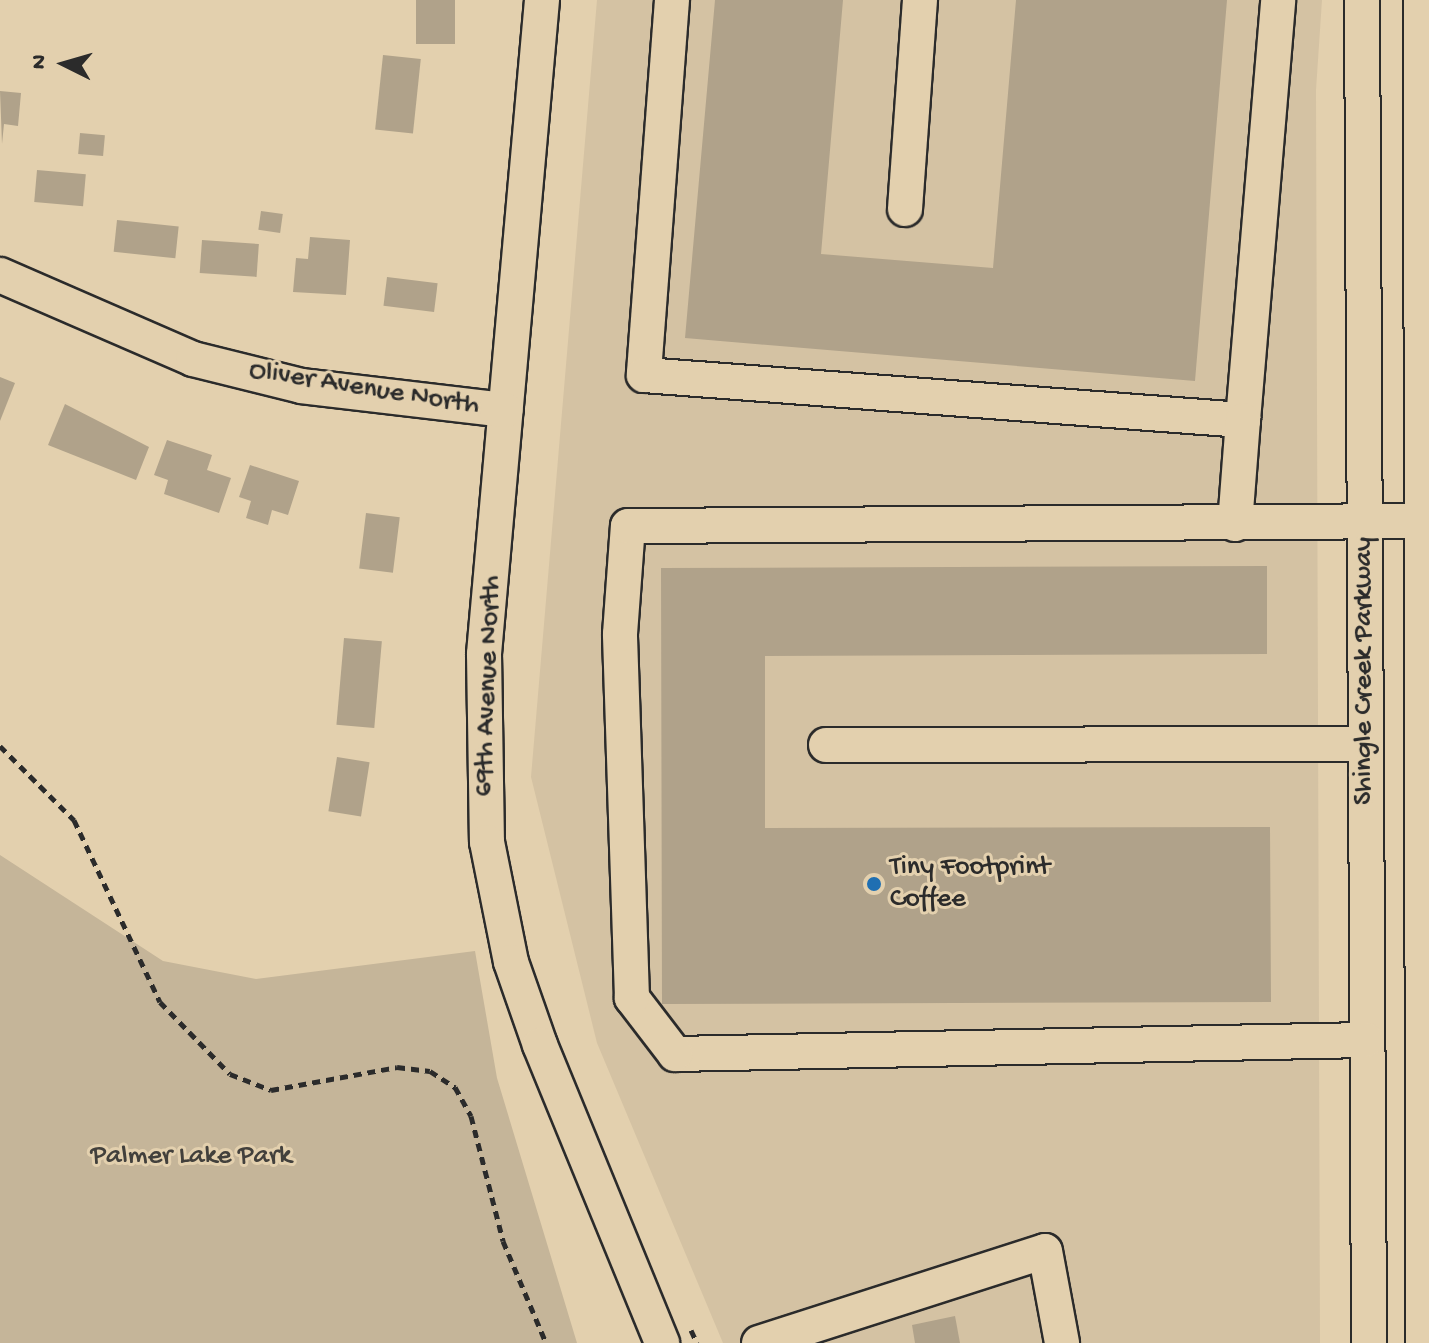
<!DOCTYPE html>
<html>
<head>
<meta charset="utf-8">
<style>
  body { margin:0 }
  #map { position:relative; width:1429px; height:1343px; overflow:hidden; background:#e3d0ae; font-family:"Gochi Hand",sans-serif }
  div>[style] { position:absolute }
  .built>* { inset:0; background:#d4c2a3 }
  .green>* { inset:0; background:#c5b599 }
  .building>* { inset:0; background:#b0a28a; transform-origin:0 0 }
  .path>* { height:5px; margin-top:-2.5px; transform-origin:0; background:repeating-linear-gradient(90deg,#2b2b2b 0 8px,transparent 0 14px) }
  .roads { filter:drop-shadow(2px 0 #2b2b2b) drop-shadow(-2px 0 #2b2b2b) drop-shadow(0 2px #2b2b2b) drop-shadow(0 -2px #2b2b2b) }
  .minor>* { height:34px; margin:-17px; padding:0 17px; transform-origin:17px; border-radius:17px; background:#e3d0ae }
  .dots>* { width:22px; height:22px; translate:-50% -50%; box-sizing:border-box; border:4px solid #e3d0ae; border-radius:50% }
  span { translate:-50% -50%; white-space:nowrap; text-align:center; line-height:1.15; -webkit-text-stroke:6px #e3d0ae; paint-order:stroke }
  .street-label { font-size:28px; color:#2b2b2b }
  .poi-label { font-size:28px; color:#2b2b2b }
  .left { translate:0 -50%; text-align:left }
  .park-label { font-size:28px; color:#42403c }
  .north { position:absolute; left:24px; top:24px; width:80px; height:80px; -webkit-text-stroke:6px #e3d0ae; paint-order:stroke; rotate:275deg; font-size:22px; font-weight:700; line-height:32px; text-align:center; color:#2b2b2b }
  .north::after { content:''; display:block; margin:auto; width:28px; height:36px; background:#2b2b2b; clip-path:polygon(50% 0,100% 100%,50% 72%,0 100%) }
</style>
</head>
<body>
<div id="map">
  <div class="built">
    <i style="clip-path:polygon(597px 0,1322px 0,1316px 90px,1320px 1343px,723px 1343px,597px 1043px,531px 777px)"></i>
  </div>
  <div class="green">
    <i style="clip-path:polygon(0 855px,163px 961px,256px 979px,475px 951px,497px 1078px,577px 1343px,0 1343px)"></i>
  </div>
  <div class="building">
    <i style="left:416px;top:0;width:39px;height:44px"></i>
    <i style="clip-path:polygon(715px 0,843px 0,821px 254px,993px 268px,1016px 0,1227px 0,1195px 381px,685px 338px)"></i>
    <i style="left:383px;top:55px;width:38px;height:75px;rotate:6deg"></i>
    <i style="clip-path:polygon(0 91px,21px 93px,18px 126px,4px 124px,2px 144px)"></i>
    <i style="left:80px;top:133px;width:25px;height:21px;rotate:5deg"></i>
    <i style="left:37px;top:170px;width:49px;height:32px;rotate:5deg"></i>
    <i style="left:261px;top:211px;width:22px;height:19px;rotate:8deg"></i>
    <i style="left:117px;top:220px;width:62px;height:32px;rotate:6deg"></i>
    <i style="clip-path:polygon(310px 237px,350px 240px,346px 295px,293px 292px,296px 258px,308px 259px)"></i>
    <i style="left:202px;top:240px;width:57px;height:33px;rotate:4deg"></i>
    <i style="left:387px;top:277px;width:51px;height:29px;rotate:7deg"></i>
    <i style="clip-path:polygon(0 377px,15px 383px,0 421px)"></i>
    <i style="clip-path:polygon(65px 404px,149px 447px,136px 480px,48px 445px)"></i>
    <i style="clip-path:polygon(167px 440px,212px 455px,207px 470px,231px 478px,219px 513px,164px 494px,168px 480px,154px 475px)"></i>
    <i style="clip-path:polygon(250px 465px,299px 481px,288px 515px,272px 510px,268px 525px,246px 518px,251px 501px,239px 497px)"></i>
    <i style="left:366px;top:513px;width:34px;height:56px;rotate:7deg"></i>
    <i style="clip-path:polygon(1267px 566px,1267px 654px,765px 656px,765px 828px,1270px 827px,1271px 1002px,662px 1004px,661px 568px)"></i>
    <i style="left:344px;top:638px;width:38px;height:87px;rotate:5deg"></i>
    <i style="left:337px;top:757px;width:33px;height:55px;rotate:9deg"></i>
    <i style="clip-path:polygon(955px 1316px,960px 1343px,915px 1343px,912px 1325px)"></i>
  </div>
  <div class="path">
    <i style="left:0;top:746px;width:105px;rotate:45deg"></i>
    <i style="left:74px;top:820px;width:201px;rotate:64.7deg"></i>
    <i style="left:160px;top:1002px;width:100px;rotate:45.8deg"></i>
    <i style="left:230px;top:1074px;width:44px;rotate:21.3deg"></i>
    <i style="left:271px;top:1090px;width:128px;rotate:-10.3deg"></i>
    <i style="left:397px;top:1067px;width:33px;rotate:7deg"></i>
    <i style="left:430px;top:1071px;width:30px;rotate:33deg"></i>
    <i style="left:455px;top:1087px;width:33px;rotate:61deg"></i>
    <i style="left:471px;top:1116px;width:129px;rotate:75.6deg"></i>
    <i style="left:503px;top:1241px;width:111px;rotate:67.1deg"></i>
    <i style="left:691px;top:1330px;width:14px;rotate:65deg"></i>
  </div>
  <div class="roads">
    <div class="minor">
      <i style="left:542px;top:0;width:657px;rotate:95.07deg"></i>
      <i style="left:484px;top:654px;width:188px;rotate:89.1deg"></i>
      <i style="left:487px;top:842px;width:122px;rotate:78.7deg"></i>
      <i style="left:511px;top:962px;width:88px;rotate:70.7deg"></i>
      <i style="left:540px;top:1045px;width:322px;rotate:67.7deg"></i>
      <i style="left:672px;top:0;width:376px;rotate:94.3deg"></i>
      <i style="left:644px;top:375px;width:601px;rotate:4.3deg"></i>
      <i style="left:1243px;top:420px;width:421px;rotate:-85.2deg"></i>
      <i style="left:1362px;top:0;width:1343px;rotate:89.7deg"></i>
      <i style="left:1421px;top:0;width:1343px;rotate:89.91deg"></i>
      <i style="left:905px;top:209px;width:210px;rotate:-85.9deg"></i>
      <i style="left:0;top:275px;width:210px;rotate:23.5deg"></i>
      <i style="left:193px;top:359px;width:111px;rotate:14deg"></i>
      <i style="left:301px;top:386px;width:206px;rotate:6.7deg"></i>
      <i style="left:1235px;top:524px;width:104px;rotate:-85.6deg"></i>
      <i style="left:826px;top:745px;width:538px;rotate:-0.11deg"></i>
      <i style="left:1366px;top:1040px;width:691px;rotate:178.84deg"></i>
      <i style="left:675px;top:1054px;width:71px;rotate:-127.5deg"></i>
      <i style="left:632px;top:998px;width:364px;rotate:-91.9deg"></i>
      <i style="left:620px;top:634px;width:108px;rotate:-85.8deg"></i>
      <i style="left:628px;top:526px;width:801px;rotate:-0.36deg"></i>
      <i style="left:759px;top:1343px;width:300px;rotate:-17.8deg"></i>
      <i style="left:1045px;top:1251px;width:94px;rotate:79.5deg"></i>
    </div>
  </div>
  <div class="dots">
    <i style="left:874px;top:884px;background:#1f6fb2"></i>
  </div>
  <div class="street-label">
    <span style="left:364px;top:389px;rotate:9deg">Oliver Avenue North</span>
    <span style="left:1365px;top:671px;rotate:-90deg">Shingle Creek Parkway</span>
    <span style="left:489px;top:686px;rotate:-88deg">69th Avenue North</span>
  </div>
  <div class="poi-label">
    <span class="left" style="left:890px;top:884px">Tiny Footprint<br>Coffee</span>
  </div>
  <div class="park-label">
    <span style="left:191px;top:1157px">Palmer Lake Park</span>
  </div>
  <div class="north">N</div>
</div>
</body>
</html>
